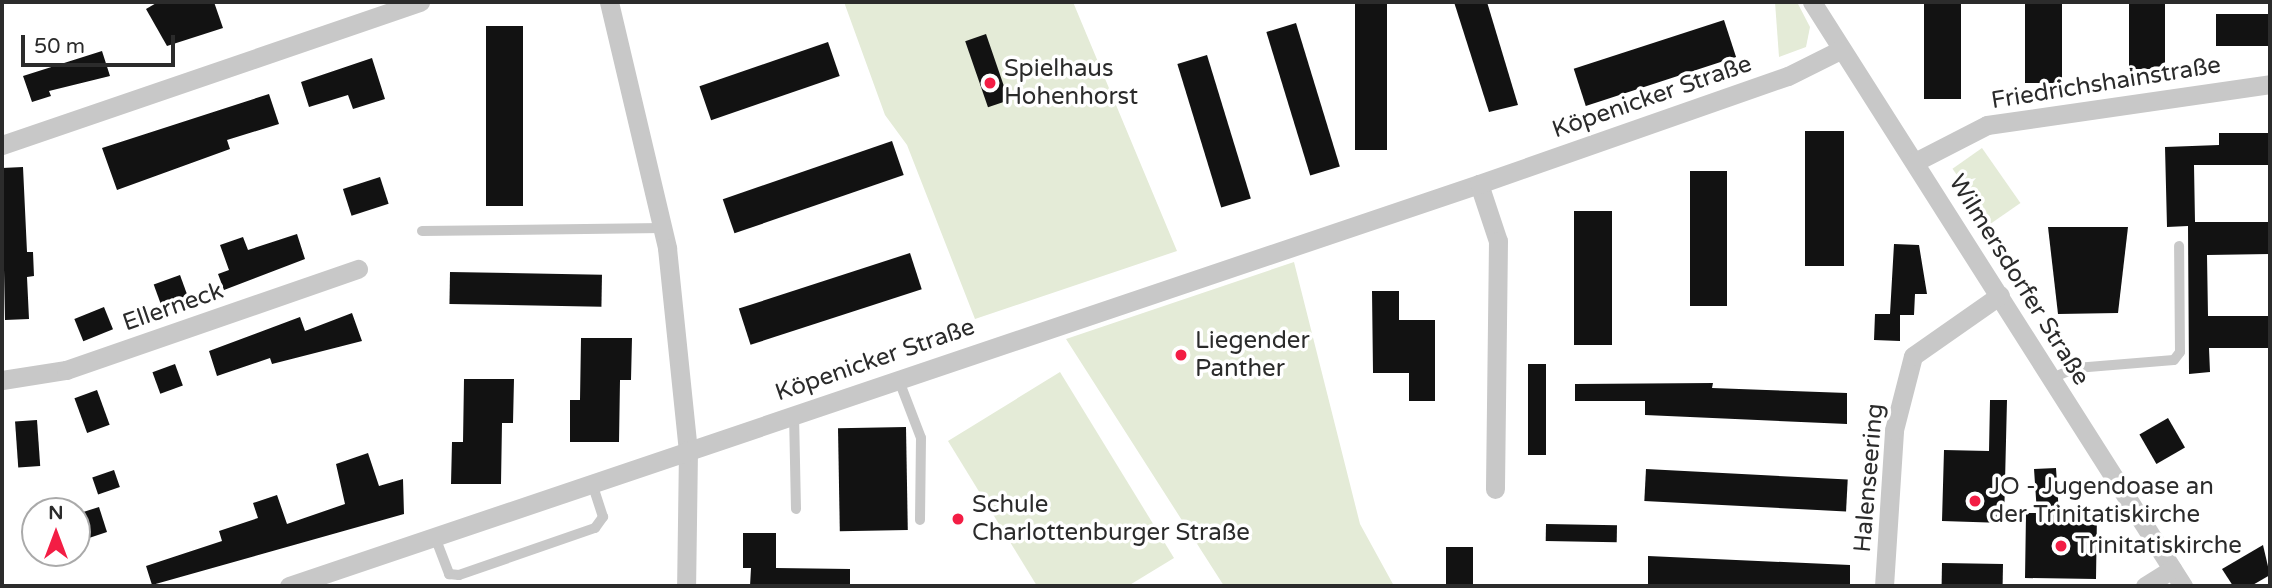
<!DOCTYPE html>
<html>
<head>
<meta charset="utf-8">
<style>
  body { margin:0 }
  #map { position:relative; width:2272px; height:588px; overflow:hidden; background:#fff; font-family:"Varela Round",sans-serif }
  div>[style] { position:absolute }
  .green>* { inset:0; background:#e4ebd7; transform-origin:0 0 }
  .building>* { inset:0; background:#121212; transform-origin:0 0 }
  .lane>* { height:10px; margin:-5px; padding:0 5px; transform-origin:5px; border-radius:5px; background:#c8c8c8 }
  .street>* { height:19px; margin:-9.5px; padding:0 9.5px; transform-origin:9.5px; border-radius:9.5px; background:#c8c8c8 }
  .dots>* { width:19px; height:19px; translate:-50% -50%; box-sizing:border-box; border:4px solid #fff; border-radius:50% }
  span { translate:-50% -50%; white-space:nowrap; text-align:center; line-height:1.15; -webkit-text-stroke:7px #fff; paint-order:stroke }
  .poi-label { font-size:24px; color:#2b2b2b }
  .left { translate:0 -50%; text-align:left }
  .street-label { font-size:24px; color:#2b2b2b }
  .frame { position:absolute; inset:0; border:4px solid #2b2b2b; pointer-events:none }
  .north { position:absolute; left:21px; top:497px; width:70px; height:70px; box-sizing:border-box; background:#fff; border:2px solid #aaa; border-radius:50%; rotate:0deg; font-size:19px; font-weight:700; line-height:28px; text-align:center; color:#2b2b2b }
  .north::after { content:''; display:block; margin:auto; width:24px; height:32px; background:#f31d44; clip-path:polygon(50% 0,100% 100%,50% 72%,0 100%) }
  .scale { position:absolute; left:21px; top:35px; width:154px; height:32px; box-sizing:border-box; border:4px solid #2b2b2b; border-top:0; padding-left:9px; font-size:21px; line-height:24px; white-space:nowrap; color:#2b2b2b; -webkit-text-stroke:5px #fff; paint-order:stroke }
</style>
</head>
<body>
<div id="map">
  <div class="green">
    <i style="clip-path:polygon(844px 2px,1073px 2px,1177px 251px,975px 319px,907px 145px,885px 115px)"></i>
    <i style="clip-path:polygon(1775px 2px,1797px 2px,1810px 27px,1806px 47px,1779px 57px)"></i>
    <i style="left:1982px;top:148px;width:67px;height:36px;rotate:55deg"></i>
    <i style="clip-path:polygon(1294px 262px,1360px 524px,1394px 586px,1224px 586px,1066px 339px)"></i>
    <i style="clip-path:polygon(1060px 372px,1174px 558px,1128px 586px,1037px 586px,948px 441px)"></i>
  </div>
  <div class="building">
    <i style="clip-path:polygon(158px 2px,214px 2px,223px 28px,167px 46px,146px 9px)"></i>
    <i style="left:1355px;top:2px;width:32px;height:148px"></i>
    <i style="clip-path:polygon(1454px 2px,1487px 2px,1518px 105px,1489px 112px)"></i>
    <i style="left:1924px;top:2px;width:37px;height:97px"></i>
    <i style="left:2025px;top:2px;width:37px;height:81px"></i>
    <i style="left:2129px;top:2px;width:36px;height:67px"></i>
    <i style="left:2270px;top:14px;width:32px;height:54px;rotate:90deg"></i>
    <i style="left:1724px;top:20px;width:39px;height:158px;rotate:72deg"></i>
    <i style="left:1296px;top:23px;width:150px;height:31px;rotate:73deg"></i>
    <i style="left:486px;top:26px;width:37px;height:180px"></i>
    <i style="left:986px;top:34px;width:70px;height:22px;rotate:71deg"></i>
    <i style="left:828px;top:42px;width:36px;height:136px;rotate:71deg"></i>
    <i style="clip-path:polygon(102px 51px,110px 76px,49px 91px,51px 96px,32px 102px,23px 76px)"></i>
    <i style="left:1207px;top:55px;width:150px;height:31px;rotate:73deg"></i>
    <i style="clip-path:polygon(372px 58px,385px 99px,353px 109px,348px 95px,309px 107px,301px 82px)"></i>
    <i style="clip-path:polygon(269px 94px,279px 124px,227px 140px,230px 149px,117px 190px,102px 148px)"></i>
    <i style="left:1805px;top:131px;width:39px;height:135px"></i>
    <i style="clip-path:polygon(2219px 133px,2270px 133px,2270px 165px,2194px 165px,2195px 222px,2270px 222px,2270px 254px,2207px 255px,2208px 316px,2270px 316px,2270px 348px,2209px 348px,2210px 372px,2189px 374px,2188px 226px,2167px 227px,2165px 147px,2219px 145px)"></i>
    <i style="left:892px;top:141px;width:36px;height:179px;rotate:71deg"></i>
    <i style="clip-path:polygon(23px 167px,27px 252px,33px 252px,34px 276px,27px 277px,29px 319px,5px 320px,2px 168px)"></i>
    <i style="left:1727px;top:171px;width:135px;height:37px;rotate:90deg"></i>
    <i style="left:380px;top:177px;width:28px;height:39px;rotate:72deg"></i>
    <i style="left:1574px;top:211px;width:38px;height:134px"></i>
    <i style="clip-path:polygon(2048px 227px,2128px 227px,2118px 313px,2058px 314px)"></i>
    <i style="clip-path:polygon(297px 234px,305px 259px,224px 290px,218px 274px,229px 270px,220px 245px,243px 237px,248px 250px)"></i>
    <i style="clip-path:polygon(1894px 244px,1919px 245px,1927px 294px,1915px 294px,1914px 315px,1900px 315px,1900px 341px,1874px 340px,1875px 314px,1890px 314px)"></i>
    <i style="left:910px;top:253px;width:38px;height:180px;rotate:72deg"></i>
    <i style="left:450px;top:272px;width:152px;height:32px;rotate:1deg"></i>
    <i style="left:180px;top:275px;width:29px;height:28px;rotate:70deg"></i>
    <i style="clip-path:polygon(1372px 291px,1399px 291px,1399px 320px,1435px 320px,1435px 401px,1409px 401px,1409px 373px,1373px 373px)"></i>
    <i style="left:104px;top:307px;width:24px;height:32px;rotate:68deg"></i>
    <i style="clip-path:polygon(352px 313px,362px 341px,272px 364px,270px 358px,217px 376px,209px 351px,300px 317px,305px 331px)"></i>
    <i style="clip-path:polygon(581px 338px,632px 338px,631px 380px,620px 380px,619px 442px,570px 442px,570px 400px,580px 400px)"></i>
    <i style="left:175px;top:364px;width:23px;height:24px;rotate:70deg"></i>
    <i style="left:1528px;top:364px;width:18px;height:91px"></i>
    <i style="clip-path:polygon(464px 379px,514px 379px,513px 423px,502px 423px,501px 484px,451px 484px,452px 442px,463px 442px)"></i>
    <i style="clip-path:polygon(1713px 383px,1712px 388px,1847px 393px,1847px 424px,1645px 415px,1645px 401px,1575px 401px,1575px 384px)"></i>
    <i style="left:97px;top:390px;width:37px;height:24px;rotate:70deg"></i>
    <i style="clip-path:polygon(1990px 400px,2007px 400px,2004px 523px,1942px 521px,1944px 450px,1989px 451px)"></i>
    <i style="left:2168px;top:418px;width:34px;height:33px;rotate:60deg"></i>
    <i style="left:37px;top:420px;width:46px;height:22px;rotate:86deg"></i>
    <i style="left:906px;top:427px;width:103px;height:68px;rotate:89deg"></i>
    <i style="clip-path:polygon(368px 453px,379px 486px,403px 479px,404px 514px,152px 585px,146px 566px,222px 541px,219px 531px,258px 518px,253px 503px,277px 495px,287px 524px,345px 504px,336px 464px)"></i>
    <i style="clip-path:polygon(2056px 468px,2059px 514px,2097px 514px,2096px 579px,2025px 578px,2026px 513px,2037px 513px,2034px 469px)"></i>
    <i style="left:1646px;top:469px;width:202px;height:32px;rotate:3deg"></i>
    <i style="left:114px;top:470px;width:18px;height:23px;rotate:71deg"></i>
    <i style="clip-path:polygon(99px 507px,107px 532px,77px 542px,77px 514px)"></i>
    <i style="left:1546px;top:524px;width:71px;height:17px;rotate:1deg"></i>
    <i style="clip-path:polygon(743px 533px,776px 533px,776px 568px,850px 569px,850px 586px,750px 586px,751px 568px,743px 568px)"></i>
    <i style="clip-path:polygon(2263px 545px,2270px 575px,2251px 586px,2233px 586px,2222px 569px)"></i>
    <i style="left:1446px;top:547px;width:27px;height:39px"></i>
    <i style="clip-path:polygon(1648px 556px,1850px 565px,1850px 586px,1648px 586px)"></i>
    <i style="left:1942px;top:563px;width:61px;height:23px;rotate:1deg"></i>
  </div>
  <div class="lane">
    <i style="left:422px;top:231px;width:241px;rotate:-0.7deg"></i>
    <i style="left:898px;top:378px;width:64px;rotate:69deg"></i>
    <i style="left:921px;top:438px;width:82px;rotate:90.7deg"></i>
    <i style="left:2052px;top:378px;width:26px;rotate:-23deg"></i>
    <i style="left:2076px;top:368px;width:98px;rotate:-4.7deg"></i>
    <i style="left:2174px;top:360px;width:10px;rotate:-53deg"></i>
    <i style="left:2180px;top:352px;width:106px;rotate:-90.5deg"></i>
    <i style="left:794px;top:414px;width:95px;rotate:88.8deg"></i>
    <i style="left:435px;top:537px;width:40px;rotate:69deg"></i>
    <i style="left:449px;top:574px;width:10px;rotate:6deg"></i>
    <i style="left:459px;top:575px;width:144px;rotate:-19.1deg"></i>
    <i style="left:595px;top:528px;width:14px;rotate:-54deg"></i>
    <i style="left:603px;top:517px;width:36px;rotate:-108deg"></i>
  </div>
  <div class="street">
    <i style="left:609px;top:2px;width:253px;rotate:76.7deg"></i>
    <i style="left:667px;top:248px;width:203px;rotate:84.1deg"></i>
    <i style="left:688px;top:450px;width:136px;rotate:90.8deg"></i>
    <i style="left:1812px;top:2px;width:692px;rotate:57.57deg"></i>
    <i style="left:2px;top:145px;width:442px;rotate:-18.9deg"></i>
    <i style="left:1915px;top:162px;width:81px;rotate:-27.2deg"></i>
    <i style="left:1987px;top:125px;width:286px;rotate:-8.2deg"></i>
    <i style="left:1479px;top:184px;width:60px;rotate:71.6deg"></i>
    <i style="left:1498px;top:241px;width:248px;rotate:90.7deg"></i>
    <i style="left:2px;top:380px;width:65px;rotate:-8.9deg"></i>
    <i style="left:66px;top:370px;width:309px;rotate:-19.1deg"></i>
    <i style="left:289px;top:586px;width:1256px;rotate:-18.67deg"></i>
    <i style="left:1479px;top:184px;width:327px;rotate:-19.3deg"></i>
    <i style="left:1788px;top:76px;width:56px;rotate:-26.6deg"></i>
    <i style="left:1884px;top:586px;width:156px;rotate:-86.3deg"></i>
    <i style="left:1894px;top:430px;width:76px;rotate:-75.6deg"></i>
    <i style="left:1913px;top:356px;width:106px;rotate:-35deg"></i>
    <i style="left:2145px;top:586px;width:32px;rotate:-32deg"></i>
  </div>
  <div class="dots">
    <i style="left:990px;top:83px;background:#f31d44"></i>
    <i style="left:1181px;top:355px;background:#f31d44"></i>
    <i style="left:1975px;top:501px;background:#f31d44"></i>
    <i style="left:958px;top:519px;background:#f31d44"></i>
    <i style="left:2061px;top:546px;background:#f31d44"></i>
  </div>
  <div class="poi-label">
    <span class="left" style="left:1004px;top:83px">Spielhaus<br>Hohenhorst</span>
    <span class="left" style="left:1195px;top:355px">Liegender<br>Panther</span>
    <span class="left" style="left:1989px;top:501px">JO - Jugendoase an<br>der Trinitatiskirche</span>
    <span class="left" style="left:972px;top:519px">Schule<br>Charlottenburger Straße</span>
    <span class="left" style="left:2075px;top:546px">Trinitatiskirche</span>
  </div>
  <div class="street-label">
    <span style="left:2106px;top:83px;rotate:-9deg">Friedrichshainstraße</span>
    <span style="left:1652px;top:97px;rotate:-19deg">Köpenicker Straße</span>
    <span style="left:2019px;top:280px;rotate:58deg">Wilmersdorfer Straße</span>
    <span style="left:173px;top:307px;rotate:-19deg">Ellerneck</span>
    <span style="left:875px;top:360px;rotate:-19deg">Köpenicker Straße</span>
    <span style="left:1869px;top:478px;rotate:-85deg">Halenseering</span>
  </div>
  <div class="frame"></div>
  <div class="north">N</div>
  <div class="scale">50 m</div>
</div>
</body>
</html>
